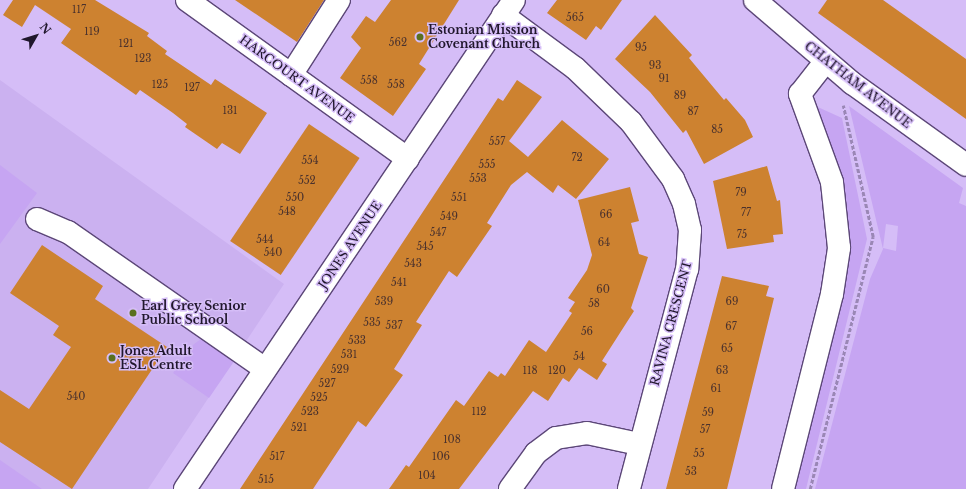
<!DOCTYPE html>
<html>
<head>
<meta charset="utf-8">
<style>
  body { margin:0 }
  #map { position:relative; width:966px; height:489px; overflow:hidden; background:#d5bdf7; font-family:"Libre Baskerville",serif }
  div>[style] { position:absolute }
  .built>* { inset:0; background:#cbb1f0 }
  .green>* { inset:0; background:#c6a5f2 }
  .building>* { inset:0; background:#cd8230; transform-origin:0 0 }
  .path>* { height:2.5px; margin-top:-1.25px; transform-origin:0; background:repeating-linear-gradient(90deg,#9a87b5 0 4px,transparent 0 6px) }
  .roads { filter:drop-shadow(1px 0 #5c4778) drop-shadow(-1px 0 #5c4778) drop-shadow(0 1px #5c4778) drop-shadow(0 -1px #5c4778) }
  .minor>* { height:22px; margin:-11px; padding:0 11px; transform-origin:11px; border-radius:11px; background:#fff }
  .dots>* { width:11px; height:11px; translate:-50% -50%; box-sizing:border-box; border:2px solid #d5bdf7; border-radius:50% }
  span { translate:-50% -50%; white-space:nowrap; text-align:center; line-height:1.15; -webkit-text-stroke:3px #d5bdf7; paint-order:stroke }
  .number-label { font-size:10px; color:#4b322d }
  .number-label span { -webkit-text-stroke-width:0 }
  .poi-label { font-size:12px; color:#20172c; font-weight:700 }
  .left { translate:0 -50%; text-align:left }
  .street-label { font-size:12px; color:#20172c }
  .north { position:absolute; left:16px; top:16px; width:40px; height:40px; -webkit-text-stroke:3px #d5bdf7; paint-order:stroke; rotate:51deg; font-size:11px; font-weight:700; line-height:16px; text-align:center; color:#20172c }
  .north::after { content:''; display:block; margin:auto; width:14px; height:18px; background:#20172c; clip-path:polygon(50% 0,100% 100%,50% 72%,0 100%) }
</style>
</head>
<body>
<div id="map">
  <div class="built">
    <i style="clip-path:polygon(0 80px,284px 284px,148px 489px,0 489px)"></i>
  </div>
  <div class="green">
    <i style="clip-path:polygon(809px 103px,842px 118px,867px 239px,806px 489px,790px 489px,839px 292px)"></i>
    <i style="clip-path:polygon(evenodd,849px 106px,963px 188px,959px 203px,966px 206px,966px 489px,815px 489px,870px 279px,883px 249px,849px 106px,886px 224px,898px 226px,896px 251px,883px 248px,886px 224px)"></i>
    <i style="clip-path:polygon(0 165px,37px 193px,0 244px)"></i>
    <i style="clip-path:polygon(204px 337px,237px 357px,209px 398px,173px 373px,194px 344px)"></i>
    <i style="clip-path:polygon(0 460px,42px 489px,0 489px)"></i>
  </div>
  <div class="building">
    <i style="clip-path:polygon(13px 0,95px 0,149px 33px,147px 36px,167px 51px,165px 54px,211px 85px,215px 79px,267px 113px,240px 154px,222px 143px,217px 149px,185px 127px,187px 124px,173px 113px,140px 90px,136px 95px,61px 43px,71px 29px,35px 5px,22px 27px,3px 15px)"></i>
    <i style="clip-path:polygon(235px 0,324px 0,297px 42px)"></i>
    <i style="clip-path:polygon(391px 0,459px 0,419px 64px,426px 69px,393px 116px,340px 78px,361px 48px,351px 37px,366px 16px,375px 22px)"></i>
    <i style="clip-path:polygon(557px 0,622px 0,601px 30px,596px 26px,586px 40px,547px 13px)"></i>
    <i style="clip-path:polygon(827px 0,883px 0,966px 59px,966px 119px,818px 13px)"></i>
    <i style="clip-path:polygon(655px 15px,692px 55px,689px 58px,724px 100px,726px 98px,745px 120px,753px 137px,704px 164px,686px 130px,683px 133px,650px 92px,615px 59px)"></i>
    <i style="clip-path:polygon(517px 80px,542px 97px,509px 141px,528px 157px,562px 120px,609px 159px,576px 199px,558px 185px,553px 193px,527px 172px,511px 185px,487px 223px,492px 226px,457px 277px,449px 271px,416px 322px,422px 325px,394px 369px,403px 375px,366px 427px,358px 421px,313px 489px,240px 489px,498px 98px,503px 101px)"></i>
    <i style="left:309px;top:124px;width:61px;height:141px;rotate:34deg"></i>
    <i style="clip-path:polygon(767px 166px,777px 201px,780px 200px,783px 234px,773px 235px,774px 242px,727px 249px,713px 181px)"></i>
    <i style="clip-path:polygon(630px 187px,639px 221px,631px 223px,639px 254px,648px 257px,631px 308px,634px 311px,602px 361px,607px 364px,597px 380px,579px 368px,569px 382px,563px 378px,548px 401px,533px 391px,459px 489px,389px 489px,406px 465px,409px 467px,456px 400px,464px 406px,489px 371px,498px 377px,501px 373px,505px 376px,529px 340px,546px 352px,572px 313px,569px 311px,575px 302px,568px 298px,587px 270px,592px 255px,578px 200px)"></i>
    <i style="clip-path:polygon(42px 245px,103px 286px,95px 299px,167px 347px,72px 489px,0 442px,0 390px,29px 409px,71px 347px,53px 335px,59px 326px,10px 293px)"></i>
    <i style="clip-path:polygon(722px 276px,769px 286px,766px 296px,774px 298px,727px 489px,666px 489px)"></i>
  </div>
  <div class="path">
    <i style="left:810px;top:489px;width:260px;rotate:-76deg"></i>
    <i style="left:873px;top:237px;width:135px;rotate:-102.8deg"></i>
  </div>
  <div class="roads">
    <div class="minor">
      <i style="left:187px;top:0;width:272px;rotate:35.7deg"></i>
      <i style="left:755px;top:0;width:128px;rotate:40.6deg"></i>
      <i style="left:852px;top:83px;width:140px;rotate:35.7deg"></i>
      <i style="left:503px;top:15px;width:89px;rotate:36.4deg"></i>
      <i style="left:575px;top:68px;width:78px;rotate:44deg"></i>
      <i style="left:631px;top:122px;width:71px;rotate:53.6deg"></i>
      <i style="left:673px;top:179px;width:27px;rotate:66deg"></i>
      <i style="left:684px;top:204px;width:27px;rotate:77deg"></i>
      <i style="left:690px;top:230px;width:39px;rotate:94deg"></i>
      <i style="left:687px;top:269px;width:228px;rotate:104.8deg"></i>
      <i style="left:291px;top:75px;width:89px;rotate:-57.4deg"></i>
      <i style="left:37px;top:219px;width:34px;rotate:23deg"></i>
      <i style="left:68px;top:232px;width:240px;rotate:34.8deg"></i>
      <i style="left:185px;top:489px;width:589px;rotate:-56.07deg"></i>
      <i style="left:510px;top:489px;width:44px;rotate:-54.2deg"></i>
      <i style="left:536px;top:453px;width:25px;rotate:-37deg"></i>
      <i style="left:556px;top:438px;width:31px;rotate:-9deg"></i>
      <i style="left:587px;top:433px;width:53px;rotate:11.9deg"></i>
      <i style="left:783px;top:489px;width:201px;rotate:-75.9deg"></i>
      <i style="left:832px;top:294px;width:47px;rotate:-81.3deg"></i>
      <i style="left:839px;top:248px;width:66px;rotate:-96.1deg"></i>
      <i style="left:832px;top:182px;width:94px;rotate:-110deg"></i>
      <i style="left:800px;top:94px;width:41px;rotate:-52deg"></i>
    </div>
  </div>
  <div class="dots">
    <i style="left:420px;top:37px;background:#5a7020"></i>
    <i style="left:133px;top:313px;background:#5a7020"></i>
    <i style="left:112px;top:358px;background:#5a7020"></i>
  </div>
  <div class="number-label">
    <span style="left:79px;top:10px">117</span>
    <span style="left:575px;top:18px">565</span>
    <span style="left:92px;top:32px">119</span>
    <span style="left:398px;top:43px">562</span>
    <span style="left:126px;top:44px">121</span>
    <span style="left:641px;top:48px">95</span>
    <span style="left:143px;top:59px">123</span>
    <span style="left:655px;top:66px">93</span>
    <span style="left:664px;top:79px">91</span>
    <span style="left:369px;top:81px">558</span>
    <span style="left:160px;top:85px">125</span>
    <span style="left:396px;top:85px">558</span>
    <span style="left:192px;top:88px">127</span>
    <span style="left:680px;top:96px">89</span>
    <span style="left:230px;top:111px">131</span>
    <span style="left:693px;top:112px">87</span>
    <span style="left:717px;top:130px">85</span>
    <span style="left:497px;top:142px">557</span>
    <span style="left:577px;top:158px">72</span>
    <span style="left:310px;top:161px">554</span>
    <span style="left:487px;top:165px">555</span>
    <span style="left:478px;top:179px">553</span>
    <span style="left:307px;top:181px">552</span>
    <span style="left:741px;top:193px">79</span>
    <span style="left:295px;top:198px">550</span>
    <span style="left:459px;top:198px">551</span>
    <span style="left:287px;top:212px">548</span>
    <span style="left:746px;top:213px">77</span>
    <span style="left:606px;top:215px">66</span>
    <span style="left:449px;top:217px">549</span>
    <span style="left:438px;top:233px">547</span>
    <span style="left:742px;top:235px">75</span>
    <span style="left:265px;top:240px">544</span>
    <span style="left:604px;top:243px">64</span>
    <span style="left:425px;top:247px">545</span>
    <span style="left:273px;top:253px">540</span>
    <span style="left:413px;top:264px">543</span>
    <span style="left:399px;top:283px">541</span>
    <span style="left:603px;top:290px">60</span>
    <span style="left:384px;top:302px">539</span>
    <span style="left:732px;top:302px">69</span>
    <span style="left:594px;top:304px">58</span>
    <span style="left:372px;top:323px">535</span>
    <span style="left:394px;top:326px">537</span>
    <span style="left:731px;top:327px">67</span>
    <span style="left:587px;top:332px">56</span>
    <span style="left:357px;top:341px">533</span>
    <span style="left:727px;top:349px">65</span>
    <span style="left:349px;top:355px">531</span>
    <span style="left:579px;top:357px">54</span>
    <span style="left:340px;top:370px">529</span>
    <span style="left:530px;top:371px">118</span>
    <span style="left:557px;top:371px">120</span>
    <span style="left:722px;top:371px">63</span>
    <span style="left:327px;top:384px">527</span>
    <span style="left:716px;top:389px">61</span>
    <span style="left:76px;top:397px">540</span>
    <span style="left:319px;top:398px">525</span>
    <span style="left:310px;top:412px">523</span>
    <span style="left:479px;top:412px">112</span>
    <span style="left:708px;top:413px">59</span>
    <span style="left:299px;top:428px">521</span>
    <span style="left:705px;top:430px">57</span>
    <span style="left:452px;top:440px">108</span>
    <span style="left:699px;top:454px">55</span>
    <span style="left:277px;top:457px">517</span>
    <span style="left:441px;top:457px">106</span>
    <span style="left:691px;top:472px">53</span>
    <span style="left:427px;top:476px">104</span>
    <span style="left:266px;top:480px">515</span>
  </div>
  <div class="poi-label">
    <span class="left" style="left:428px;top:37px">Estonian Mission<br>Covenant Church</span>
    <span class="left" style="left:141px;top:313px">Earl Grey Senior<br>Public School</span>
    <span class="left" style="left:120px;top:358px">Jones Adult<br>ESL Centre</span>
  </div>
  <div class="street-label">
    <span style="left:297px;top:79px;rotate:36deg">HARCOURT AVENUE</span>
    <span style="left:858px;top:85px;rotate:38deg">CHATHAM AVENUE</span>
    <span style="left:350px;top:245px;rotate:-56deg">JONES AVENUE</span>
    <span style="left:671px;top:323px;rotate:-75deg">RAVINA CRESCENT</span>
  </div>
  <div class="north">N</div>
</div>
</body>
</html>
